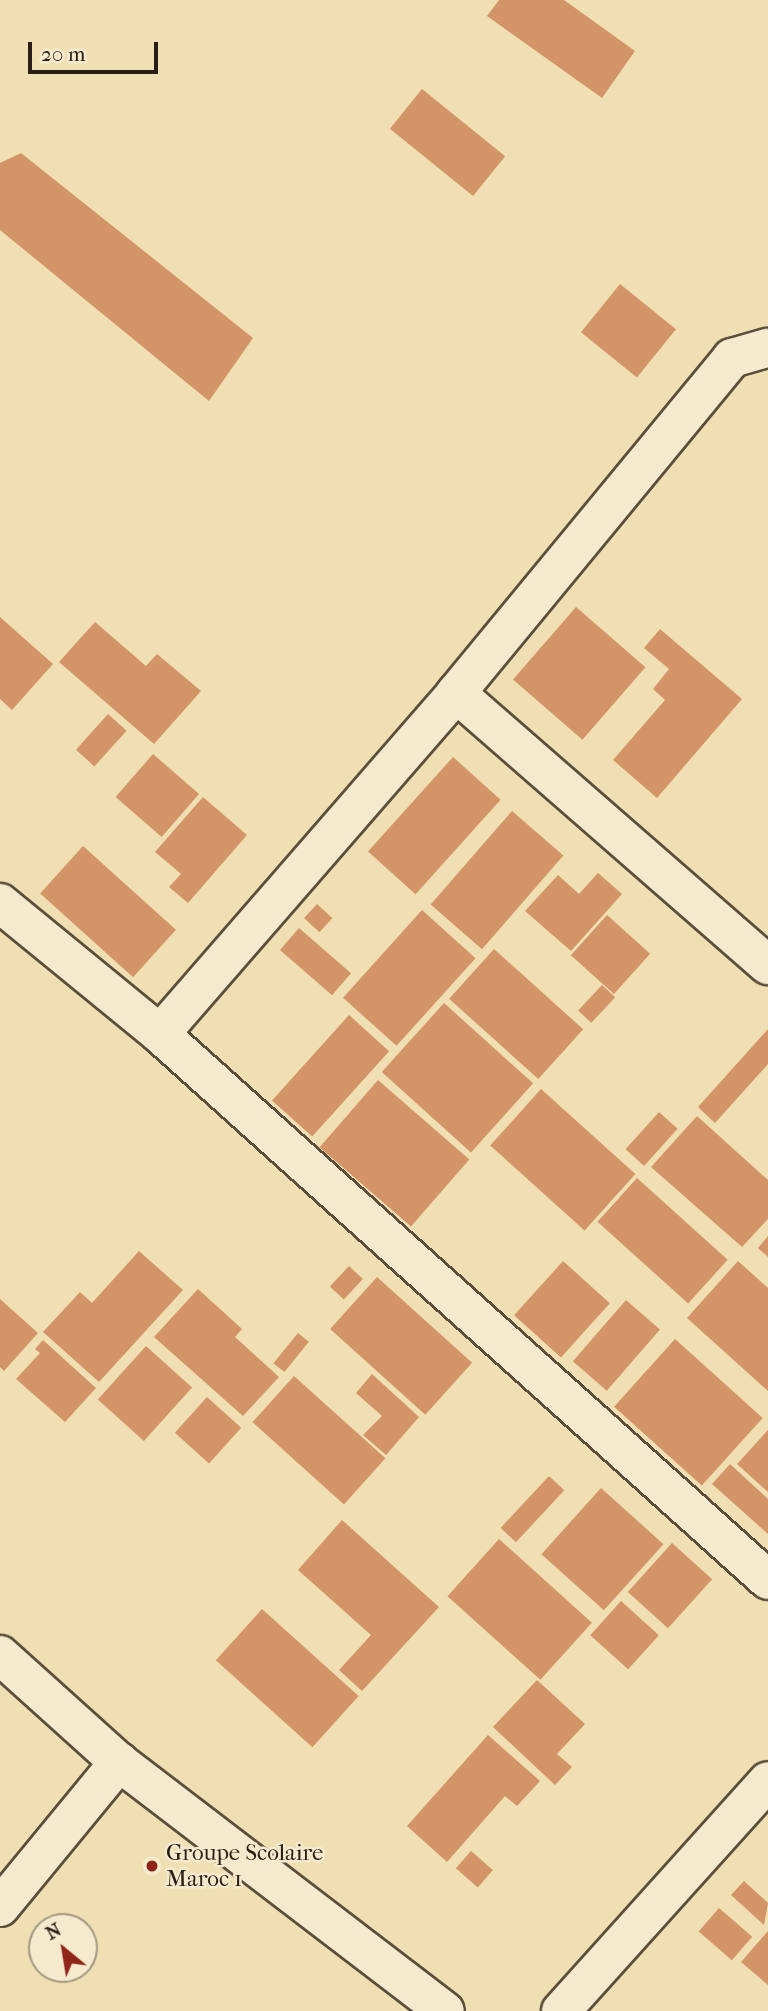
<!DOCTYPE html>
<html>
<head>
<meta charset="utf-8">
<style>
  body { margin:0 }
  #map { position:relative; width:768px; height:2011px; overflow:hidden; background:#f0dfb2; font-family:"IM FELL French Canon",serif }
  div>[style] { position:absolute }
  .building>* { inset:0; background:#d39467; transform-origin:0 0 }
  .roads { filter:drop-shadow(2px 0 #5b4e3c) drop-shadow(-2px 0 #5b4e3c) drop-shadow(0 2px #5b4e3c) drop-shadow(0 -2px #5b4e3c) }
  .street>* { height:38px; margin:-19px; padding:0 19px; transform-origin:19px; border-radius:19px; background:#f5eacd }
  .dots>* { width:19px; height:19px; translate:-50% -50%; box-sizing:border-box; border:4px solid #f5eacd; border-radius:50% }
  span { translate:-50% -50%; white-space:nowrap; text-align:center; line-height:1.15; -webkit-text-stroke:5px #f5eacd; paint-order:stroke }
  .poi-label { font-size:23px; color:#291e15 }
  .left { translate:0 -50%; text-align:left }
  .north { position:absolute; left:28px; top:1913px; width:70px; height:70px; box-sizing:border-box; background:#f5eacd; border:2px solid #a39883; border-radius:50%; rotate:330deg; font-size:19px; font-weight:700; line-height:28px; text-align:center; color:#291e15 }
  .north::after { content:''; display:block; margin:auto; width:24px; height:32px; background:#8f2418; clip-path:polygon(50% 0,100% 100%,50% 72%,0 100%) }
  .scale { position:absolute; left:28px; top:42px; width:130px; height:32px; box-sizing:border-box; border:4px solid #291e15; border-top:0; padding-left:9px; font-size:21px; line-height:24px; white-space:nowrap; color:#291e15; -webkit-text-stroke:5px #f5eacd; paint-order:stroke }
</style>
</head>
<body>
<div id="map">
  <div class="building">
    <i style="clip-path:polygon(499px 0,564px 0,635px 51px,602px 98px,487px 16px)"></i>
    <i style="left:422px;top:89px;width:107px;height:51px;rotate:39deg"></i>
    <i style="clip-path:polygon(21px 153px,253px 338px,209px 401px,0 230px,0 163px)"></i>
    <i style="left:620px;top:284px;width:72px;height:62px;rotate:39deg"></i>
    <i style="left:576px;top:607px;width:92px;height:96px;rotate:41deg"></i>
    <i style="clip-path:polygon(0 617px,53px 664px,12px 710px,0 699px)"></i>
    <i style="clip-path:polygon(95px 622px,146px 666px,157px 654px,201px 691px,154px 744px,59px 662px)"></i>
    <i style="clip-path:polygon(660px 629px,742px 699px,657px 798px,613px 760px,665px 700px,653px 689px,669px 669px,644px 648px)"></i>
    <i style="left:108px;top:714px;width:25px;height:48px;rotate:42deg"></i>
    <i style="left:153px;top:754px;width:61px;height:57px;rotate:41deg"></i>
    <i style="left:453px;top:757px;width:64px;height:127px;rotate:42deg"></i>
    <i style="clip-path:polygon(203px 797px,247px 835px,188px 903px,169px 887px,181px 874px,155px 852px)"></i>
    <i style="left:512px;top:811px;width:68px;height:124px;rotate:41deg"></i>
    <i style="left:83px;top:846px;width:125px;height:64px;rotate:42deg"></i>
    <i style="clip-path:polygon(598px 873px,622px 894px,571px 951px,525px 911px,558px 875px,579px 894px)"></i>
    <i style="left:317px;top:904px;width:21px;height:19px;rotate:43deg"></i>
    <i style="left:422px;top:910px;width:72px;height:118px;rotate:42deg"></i>
    <i style="left:607px;top:915px;width:58px;height:54px;rotate:42deg"></i>
    <i style="left:299px;top:928px;width:69px;height:29px;rotate:41deg"></i>
    <i style="left:494px;top:949px;width:120px;height:67px;rotate:42deg"></i>
    <i style="left:602px;top:985px;width:18px;height:35px;rotate:43deg"></i>
    <i style="left:444px;top:1003px;width:120px;height:93px;rotate:42deg"></i>
    <i style="left:349px;top:1015px;width:54px;height:115px;rotate:42deg"></i>
    <i style="clip-path:polygon(768px 1029px,768px 1064px,715px 1123px,698px 1107px)"></i>
    <i style="left:378px;top:1080px;width:121px;height:89px;rotate:41deg"></i>
    <i style="left:541px;top:1089px;width:127px;height:76px;rotate:42deg"></i>
    <i style="left:659px;top:1112px;width:25px;height:50px;rotate:42deg"></i>
    <i style="clip-path:polygon(697px 1116px,768px 1180px,768px 1219px,742px 1247px,651px 1167px)"></i>
    <i style="left:637px;top:1178px;width:122px;height:59px;rotate:42deg"></i>
    <i style="clip-path:polygon(768px 1236px,768px 1257px,758px 1248px)"></i>
    <i style="clip-path:polygon(139px 1251px,183px 1290px,99px 1382px,43px 1332px,80px 1292px,92px 1303px)"></i>
    <i style="left:563px;top:1261px;width:63px;height:73px;rotate:42deg"></i>
    <i style="clip-path:polygon(738px 1261px,768px 1288px,768px 1391px,687px 1318px)"></i>
    <i style="left:349px;top:1266px;width:19px;height:28px;rotate:43deg"></i>
    <i style="left:377px;top:1277px;width:128px;height:70px;rotate:42deg"></i>
    <i style="clip-path:polygon(198px 1289px,242px 1329px,235px 1337px,279px 1377px,243px 1416px,154px 1337px)"></i>
    <i style="clip-path:polygon(0 1299px,38px 1333px,4px 1371px,0 1367px)"></i>
    <i style="left:626px;top:1300px;width:45px;height:81px;rotate:41deg"></i>
    <i style="left:298px;top:1333px;width:14px;height:39px;rotate:39deg"></i>
    <i style="left:675px;top:1339px;width:118px;height:91px;rotate:42deg"></i>
    <i style="clip-path:polygon(43px 1340px,96px 1388px,65px 1422px,16px 1379px,40px 1353px,35px 1349px)"></i>
    <i style="left:146px;top:1346px;width:62px;height:72px;rotate:42deg"></i>
    <i style="clip-path:polygon(372px 1374px,419px 1417px,386px 1455px,363px 1435px,382px 1416px,356px 1393px)"></i>
    <i style="left:294px;top:1376px;width:123px;height:62px;rotate:42deg"></i>
    <i style="left:207px;top:1397px;width:46px;height:48px;rotate:42deg"></i>
    <i style="clip-path:polygon(768px 1430px,768px 1492px,737px 1464px)"></i>
    <i style="clip-path:polygon(730px 1464px,768px 1499px,768px 1534px,712px 1484px)"></i>
    <i style="left:549px;top:1476px;width:21px;height:71px;rotate:43deg"></i>
    <i style="left:601px;top:1488px;width:84px;height:89px;rotate:42deg"></i>
    <i style="clip-path:polygon(342px 1520px,439px 1607px,362px 1691px,339px 1670px,371px 1635px,298px 1570px)"></i>
    <i style="left:499px;top:1539px;width:125px;height:77px;rotate:42deg"></i>
    <i style="left:672px;top:1543px;width:54px;height:66px;rotate:42deg"></i>
    <i style="left:621px;top:1601px;width:51px;height:46px;rotate:42deg"></i>
    <i style="left:262px;top:1609px;width:130px;height:69px;rotate:42deg"></i>
    <i style="clip-path:polygon(537px 1680px,585px 1724px,557px 1754px,572px 1767px,555px 1785px,493px 1727px)"></i>
    <i style="clip-path:polygon(488px 1735px,540px 1781px,517px 1806px,505px 1796px,447px 1862px,407px 1826px)"></i>
    <i style="left:471px;top:1851px;width:29px;height:23px;rotate:41deg"></i>
    <i style="clip-path:polygon(744px 1881px,768px 1903px,764px 1925px,731px 1895px)"></i>
    <i style="left:719px;top:1908px;width:44px;height:31px;rotate:41deg"></i>
    <i style="clip-path:polygon(768px 1931px,768px 1985px,741px 1962px)"></i>
  </div>
  <div class="roads">
    <div class="street">
      <i style="left:456px;top:693px;width:414px;rotate:41.1deg"></i>
      <i style="left:0;top:903px;width:207px;rotate:39.3deg"></i>
      <i style="left:160px;top:1034px;width:817px;rotate:41.92deg"></i>
      <i style="left:160px;top:1034px;width:452px;rotate:-49deg"></i>
      <i style="left:456px;top:693px;width:434px;rotate:-50.5deg"></i>
      <i style="left:732px;top:358px;width:37px;rotate:-16deg"></i>
      <i style="left:0;top:1655px;width:160px;rotate:42deg"></i>
      <i style="left:119px;top:1762px;width:410px;rotate:37.4deg"></i>
      <i style="left:0;top:1907px;width:188px;rotate:-50.6deg"></i>
      <i style="left:561px;top:2011px;width:309px;rotate:-48deg"></i>
    </div>
  </div>
  <div class="dots">
    <i style="left:152px;top:1866px;background:#8f2418"></i>
  </div>
  <div class="poi-label">
    <span class="left" style="left:166px;top:1866px">Groupe Scolaire<br>Maroc 1</span>
  </div>
  <div class="north">N</div>
  <div class="scale">20 m</div>
</div>
</body>
</html>
